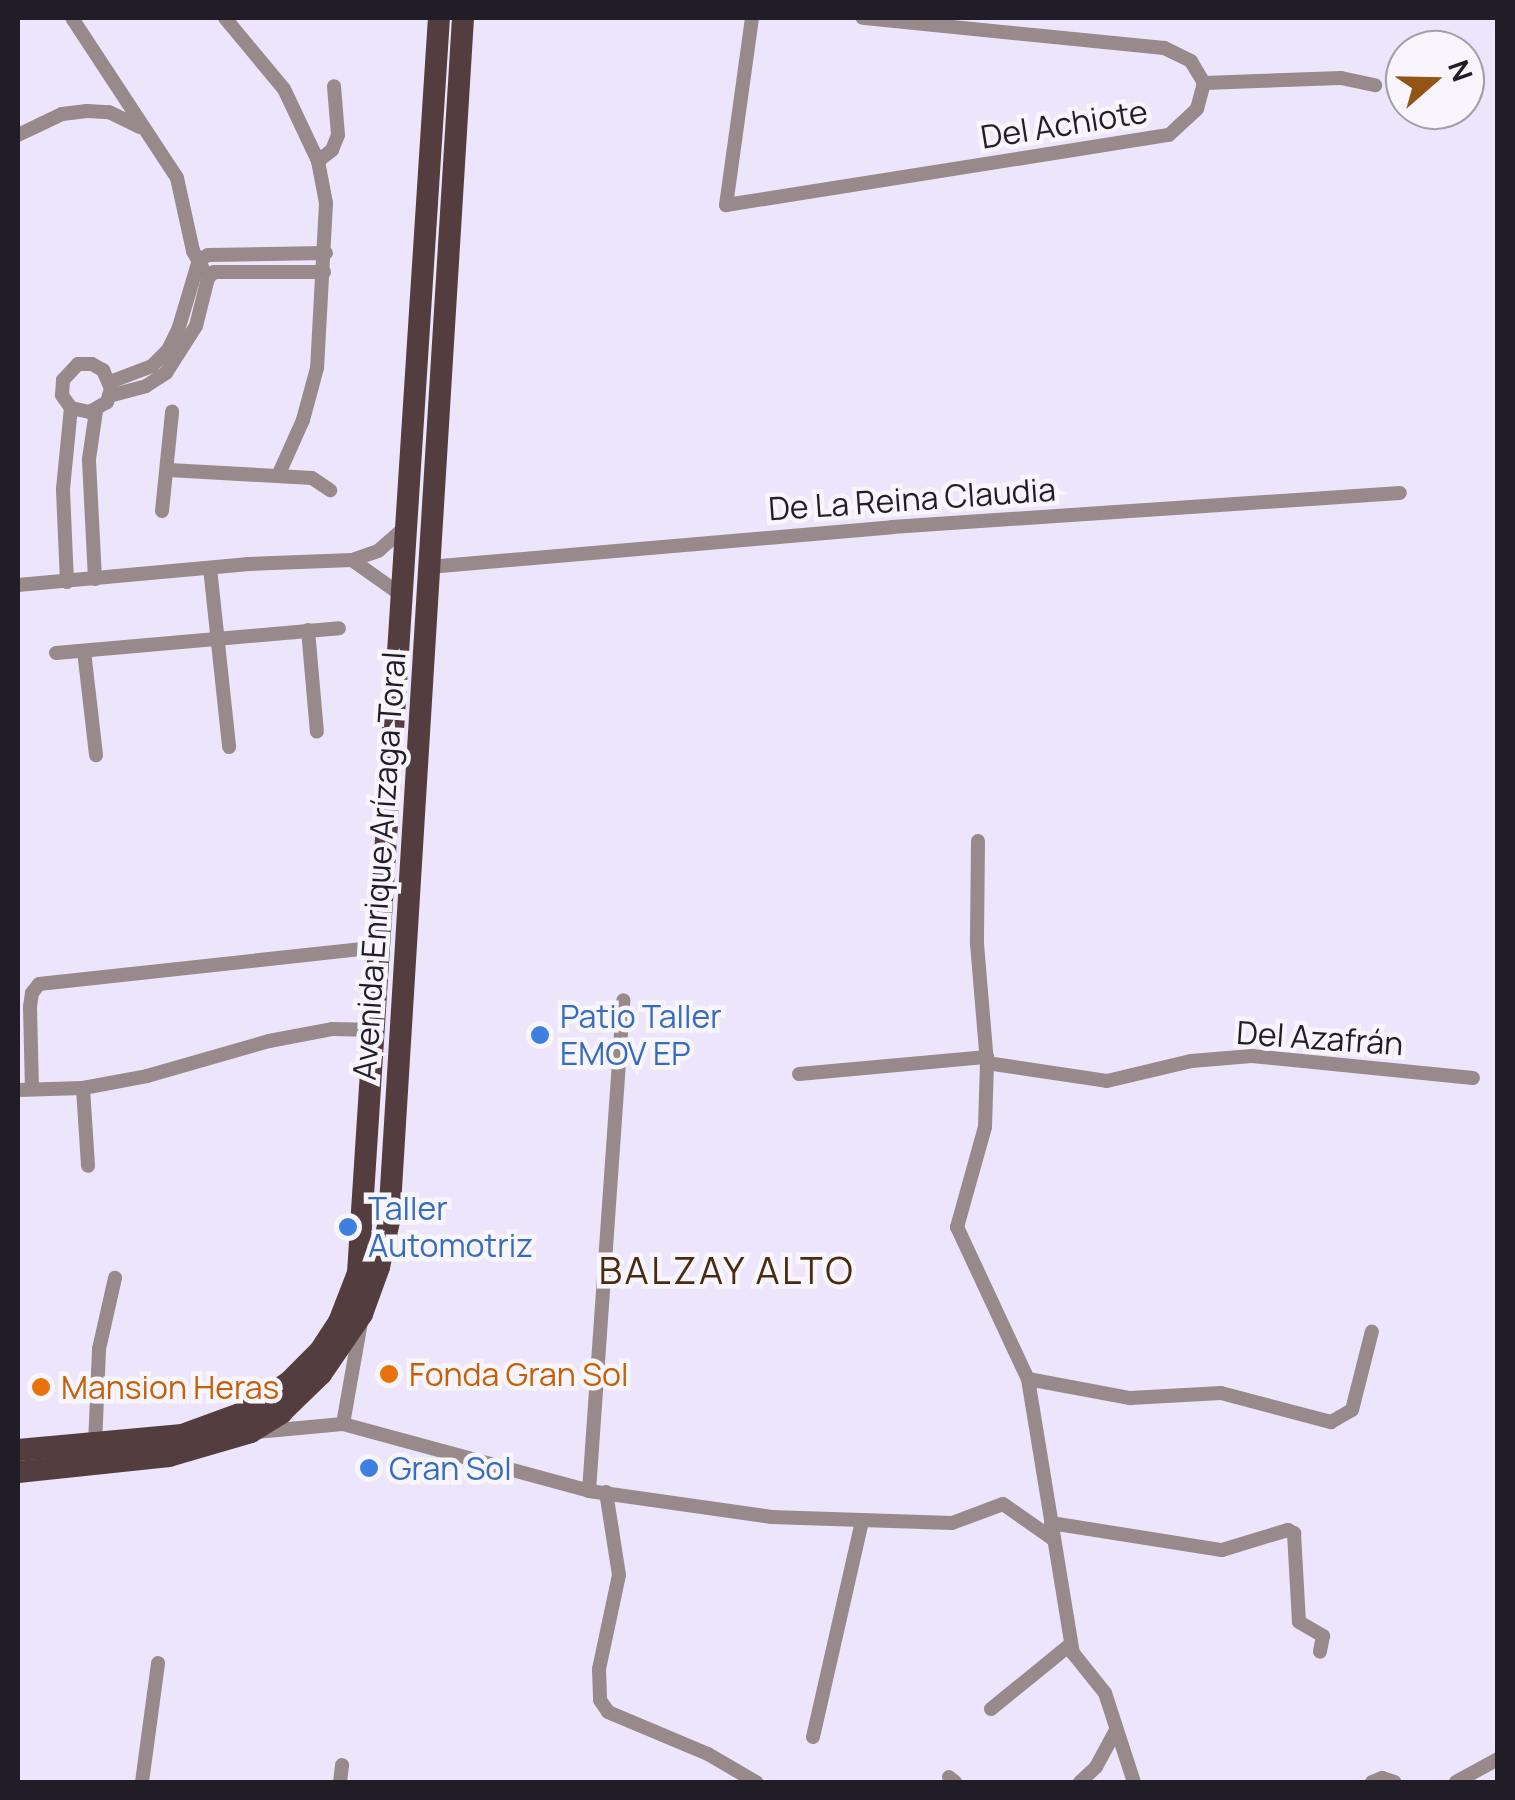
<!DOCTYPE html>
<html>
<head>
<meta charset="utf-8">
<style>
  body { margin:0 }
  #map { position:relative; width:1515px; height:1800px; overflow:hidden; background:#ede5fb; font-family:Manrope,sans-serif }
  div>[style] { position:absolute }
  .street>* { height:14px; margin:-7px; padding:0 7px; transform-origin:7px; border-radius:7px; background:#988a8a }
  .primary>* { height:22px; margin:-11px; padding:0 11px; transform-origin:11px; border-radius:11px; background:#543d3e }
  .dots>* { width:28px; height:28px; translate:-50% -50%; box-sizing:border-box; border:5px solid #f8f6fc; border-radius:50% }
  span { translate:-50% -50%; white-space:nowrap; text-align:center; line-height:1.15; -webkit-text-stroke:9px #f8f6fc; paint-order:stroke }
  .street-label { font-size:32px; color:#211d27 }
  .shop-label { font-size:32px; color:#366cbe }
  .left { translate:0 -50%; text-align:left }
  .food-label { font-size:32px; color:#c56008 }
  .quarter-label { font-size:38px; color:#492b0f; letter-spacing:2.5px }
  .frame { position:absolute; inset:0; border:20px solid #211d27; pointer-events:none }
  .north { position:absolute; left:1385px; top:30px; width:100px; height:100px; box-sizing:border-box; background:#f8f6fc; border:2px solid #a29fa7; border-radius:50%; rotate:70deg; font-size:28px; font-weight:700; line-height:40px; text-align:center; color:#211d27 }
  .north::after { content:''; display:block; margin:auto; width:35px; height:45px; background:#925517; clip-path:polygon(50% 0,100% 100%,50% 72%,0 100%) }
</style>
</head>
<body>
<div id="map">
  <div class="street">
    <i style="left:72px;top:18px;width:191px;rotate:56.7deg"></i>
    <i style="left:177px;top:178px;width:75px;rotate:77.6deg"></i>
    <i style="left:193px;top:251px;width:31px;rotate:61deg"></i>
    <i style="left:225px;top:18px;width:92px;rotate:50.3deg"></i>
    <i style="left:284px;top:89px;width:80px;rotate:64.7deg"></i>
    <i style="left:318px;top:161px;width:43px;rotate:79.2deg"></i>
    <i style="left:326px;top:203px;width:165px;rotate:93.1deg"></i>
    <i style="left:317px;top:368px;width:54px;rotate:105.1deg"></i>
    <i style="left:303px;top:420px;width:61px;rotate:114.1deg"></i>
    <i style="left:752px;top:18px;width:189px;rotate:97.9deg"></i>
    <i style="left:726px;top:205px;width:448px;rotate:-9deg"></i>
    <i style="left:1169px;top:135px;width:38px;rotate:-43deg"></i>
    <i style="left:1197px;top:109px;width:27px;rotate:-75deg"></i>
    <i style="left:1204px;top:83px;width:26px;rotate:-121deg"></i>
    <i style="left:1191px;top:61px;width:30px;rotate:-154deg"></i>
    <i style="left:1164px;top:48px;width:303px;rotate:-174.3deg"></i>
    <i style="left:1204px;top:83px;width:137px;rotate:-2.1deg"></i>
    <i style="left:1341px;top:78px;width:35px;rotate:12deg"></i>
    <i style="left:18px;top:135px;width:49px;rotate:-25.5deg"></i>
    <i style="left:62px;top:114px;width:25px;rotate:-7deg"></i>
    <i style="left:87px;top:111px;width:22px;rotate:3deg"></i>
    <i style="left:109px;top:112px;width:34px;rotate:26deg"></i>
    <i style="left:318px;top:161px;width:18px;rotate:-38deg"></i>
    <i style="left:332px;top:150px;width:16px;rotate:-68deg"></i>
    <i style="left:338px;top:135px;width:49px;rotate:-94.7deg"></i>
    <i style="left:110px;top:382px;width:45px;rotate:-20.9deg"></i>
    <i style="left:152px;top:366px;width:23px;rotate:-45deg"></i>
    <i style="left:168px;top:350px;width:25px;rotate:-64deg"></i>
    <i style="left:179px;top:327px;width:70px;rotate:-73.4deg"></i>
    <i style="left:199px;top:260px;width:10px;rotate:-29deg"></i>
    <i style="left:208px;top:255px;width:118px;rotate:-1deg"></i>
    <i style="left:109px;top:396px;width:38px;rotate:-15deg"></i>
    <i style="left:146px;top:386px;width:24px;rotate:-33deg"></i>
    <i style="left:166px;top:373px;width:56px;rotate:-57.4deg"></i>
    <i style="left:196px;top:326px;width:49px;rotate:-76deg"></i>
    <i style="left:208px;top:278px;width:8px;rotate:-45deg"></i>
    <i style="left:214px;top:272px;width:110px"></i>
    <i style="left:169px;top:470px;width:143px;rotate:3.2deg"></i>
    <i style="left:312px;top:478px;width:22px;rotate:34deg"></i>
    <i style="left:162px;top:511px;width:100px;rotate:-84.2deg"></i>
    <i style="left:352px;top:560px;width:59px;rotate:35.3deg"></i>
    <i style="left:429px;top:567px;width:465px;rotate:-4.9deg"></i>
    <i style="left:892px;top:527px;width:509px;rotate:-3.83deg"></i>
    <i style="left:210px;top:568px;width:180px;rotate:83.9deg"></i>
    <i style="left:95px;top:579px;width:120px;rotate:-92.9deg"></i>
    <i style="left:89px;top:459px;width:49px;rotate:-81.7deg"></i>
    <i style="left:67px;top:582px;width:93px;rotate:-92.5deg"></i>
    <i style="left:63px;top:489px;width:81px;rotate:-84.4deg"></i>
    <i style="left:71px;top:408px;width:16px;rotate:-125deg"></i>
    <i style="left:62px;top:395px;width:15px;rotate:-86deg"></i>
    <i style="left:63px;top:380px;width:22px;rotate:-47deg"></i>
    <i style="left:78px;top:364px;width:14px"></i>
    <i style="left:92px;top:364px;width:13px;rotate:29deg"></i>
    <i style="left:103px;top:370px;width:21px;rotate:67deg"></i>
    <i style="left:111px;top:389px;width:14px;rotate:107deg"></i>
    <i style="left:107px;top:402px;width:20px;rotate:150deg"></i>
    <i style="left:90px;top:412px;width:19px;rotate:-168deg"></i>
    <i style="left:18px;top:585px;width:232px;rotate:-5.2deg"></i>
    <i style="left:249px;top:564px;width:103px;rotate:-2.2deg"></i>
    <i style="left:352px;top:560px;width:28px;rotate:-19deg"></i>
    <i style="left:378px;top:551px;width:33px;rotate:-41deg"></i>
    <i style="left:308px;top:630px;width:102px;rotate:85deg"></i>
    <i style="left:84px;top:651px;width:105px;rotate:83.4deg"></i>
    <i style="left:56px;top:653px;width:284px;rotate:-5deg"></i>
    <i style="left:978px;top:841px;width:103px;rotate:90.6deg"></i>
    <i style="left:977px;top:944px;width:119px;rotate:85.2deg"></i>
    <i style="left:987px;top:1063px;width:64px;rotate:91.8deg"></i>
    <i style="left:985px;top:1127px;width:104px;rotate:105.6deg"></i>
    <i style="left:957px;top:1227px;width:168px;rotate:65deg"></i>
    <i style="left:1028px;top:1379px;width:278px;rotate:80.7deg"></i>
    <i style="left:1073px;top:1653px;width:51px;rotate:51.3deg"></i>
    <i style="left:1105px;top:1693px;width:94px;rotate:72deg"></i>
    <i style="left:987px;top:1063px;width:121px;rotate:8.5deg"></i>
    <i style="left:1107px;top:1081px;width:86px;rotate:-13.4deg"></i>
    <i style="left:1191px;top:1061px;width:61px;rotate:-4.7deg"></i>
    <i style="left:1252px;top:1056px;width:222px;rotate:5.7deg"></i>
    <i style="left:799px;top:1074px;width:189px;rotate:-5.2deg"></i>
    <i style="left:83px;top:1088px;width:65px;rotate:-10.6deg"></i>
    <i style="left:147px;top:1076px;width:127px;rotate:-16deg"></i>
    <i style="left:269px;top:1041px;width:64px;rotate:-10.8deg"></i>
    <i style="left:332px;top:1029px;width:44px;rotate:1.3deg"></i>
    <i style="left:32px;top:1089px;width:82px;rotate:-91.4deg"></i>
    <i style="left:30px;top:1007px;width:14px;rotate:-82deg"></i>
    <i style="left:32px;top:993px;width:11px;rotate:-52deg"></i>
    <i style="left:39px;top:984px;width:344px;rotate:-6.2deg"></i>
    <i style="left:18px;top:1090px;width:65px;rotate:-1.8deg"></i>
    <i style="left:83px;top:1088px;width:78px;rotate:86.3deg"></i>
    <i style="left:1028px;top:1379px;width:104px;rotate:10.6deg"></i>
    <i style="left:1130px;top:1398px;width:91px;rotate:-3.1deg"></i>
    <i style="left:1221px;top:1393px;width:114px;rotate:14.8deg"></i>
    <i style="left:1331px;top:1422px;width:24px;rotate:-30deg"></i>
    <i style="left:1352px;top:1410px;width:81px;rotate:-75.8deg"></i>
    <i style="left:343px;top:1424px;width:104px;rotate:-80deg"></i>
    <i style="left:256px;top:1432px;width:87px;rotate:-5.3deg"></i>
    <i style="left:343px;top:1424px;width:255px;rotate:15.2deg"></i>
    <i style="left:589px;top:1491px;width:184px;rotate:8.1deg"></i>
    <i style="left:771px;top:1517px;width:181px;rotate:1.9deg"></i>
    <i style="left:952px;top:1523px;width:54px;rotate:-20.4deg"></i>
    <i style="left:1003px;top:1504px;width:61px;rotate:35deg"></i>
    <i style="left:95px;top:1445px;width:96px;rotate:-87.6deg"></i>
    <i style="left:99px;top:1349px;width:73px;rotate:-77.3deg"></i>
    <i style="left:589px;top:1491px;width:492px;rotate:-86deg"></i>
    <i style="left:606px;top:1492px;width:84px;rotate:81.1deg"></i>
    <i style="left:619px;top:1575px;width:96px;rotate:102deg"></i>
    <i style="left:599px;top:1669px;width:31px;rotate:88deg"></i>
    <i style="left:600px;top:1700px;width:14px;rotate:56deg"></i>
    <i style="left:608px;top:1712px;width:108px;rotate:22.8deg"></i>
    <i style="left:708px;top:1754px;width:56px;rotate:30.3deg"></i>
    <i style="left:1051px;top:1523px;width:173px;rotate:9deg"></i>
    <i style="left:1222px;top:1550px;width:69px;rotate:-16.9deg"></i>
    <i style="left:1288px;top:1530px;width:7px;rotate:27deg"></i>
    <i style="left:1294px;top:1533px;width:89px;rotate:86.8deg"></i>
    <i style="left:1299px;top:1622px;width:28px;rotate:30deg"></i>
    <i style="left:1323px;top:1636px;width:16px;rotate:101deg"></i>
    <i style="left:991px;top:1709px;width:103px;rotate:-39.1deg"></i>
    <i style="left:813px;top:1737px;width:221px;rotate:-77.2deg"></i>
    <i style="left:949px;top:1777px;width:8px;rotate:40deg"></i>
    <i style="left:142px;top:1782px;width:120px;rotate:-82.3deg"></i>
    <i style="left:340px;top:1782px;width:17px;rotate:-83deg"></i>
    <i style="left:1080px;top:1782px;width:22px;rotate:-43deg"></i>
    <i style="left:1096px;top:1767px;width:42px;rotate:-61.6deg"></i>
    <i style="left:1372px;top:1782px;width:11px;rotate:-22deg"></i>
    <i style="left:1382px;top:1778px;width:13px;rotate:18deg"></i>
    <i style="left:1456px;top:1782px;width:48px;rotate:-28.7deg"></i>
  </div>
  <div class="primary">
    <i style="left:18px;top:1450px;width:165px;rotate:-5.2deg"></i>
    <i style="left:182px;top:1435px;width:64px;rotate:-20.1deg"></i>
    <i style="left:242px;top:1413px;width:56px;rotate:-33.4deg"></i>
    <i style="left:289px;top:1382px;width:44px;rotate:-45deg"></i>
    <i style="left:320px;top:1351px;width:35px;rotate:-57deg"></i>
    <i style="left:339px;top:1322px;width:53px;rotate:-68.8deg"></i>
    <i style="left:358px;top:1273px;width:1258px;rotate:-86.31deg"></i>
    <i style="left:18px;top:1472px;width:152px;rotate:-6deg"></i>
    <i style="left:169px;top:1456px;width:85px;rotate:-16.3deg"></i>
    <i style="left:251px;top:1432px;width:36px;rotate:-32deg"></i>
    <i style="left:281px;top:1413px;width:56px;rotate:-44.3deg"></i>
    <i style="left:321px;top:1374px;width:73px;rotate:-55.7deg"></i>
    <i style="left:362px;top:1314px;width:50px;rotate:-70.1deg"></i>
    <i style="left:379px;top:1267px;width:47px;rotate:-77.7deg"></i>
    <i style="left:389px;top:1221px;width:1205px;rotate:-86.48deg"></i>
  </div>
  <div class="dots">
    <i style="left:540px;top:1035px;background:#3f7fe0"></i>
    <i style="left:348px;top:1227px;background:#3f7fe0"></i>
    <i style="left:389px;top:1374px;background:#e8710a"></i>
    <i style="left:41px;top:1387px;background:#e8710a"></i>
    <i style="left:369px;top:1468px;background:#3f7fe0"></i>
  </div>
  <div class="street-label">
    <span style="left:1064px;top:124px;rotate:-9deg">Del Achiote</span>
    <span style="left:912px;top:499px;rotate:-4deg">De La Reina Claudia</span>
    <span style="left:379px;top:866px;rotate:-86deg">Avenida Enrique Arízaga Toral</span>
    <span style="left:1320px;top:1038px;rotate:4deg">Del Azafrán</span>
  </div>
  <div class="shop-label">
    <span class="left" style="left:560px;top:1035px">Patio Taller<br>EMOV EP</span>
    <span class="left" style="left:368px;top:1227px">Taller<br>Automotriz</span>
    <span class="left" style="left:389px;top:1468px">Gran Sol</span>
  </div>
  <div class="food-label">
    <span class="left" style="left:409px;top:1374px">Fonda Gran Sol</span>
    <span class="left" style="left:61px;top:1387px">Mansion Heras</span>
  </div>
  <div class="quarter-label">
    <span style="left:727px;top:1270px">BALZAY ALTO</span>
  </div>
  <div class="frame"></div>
  <div class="north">N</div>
</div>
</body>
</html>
